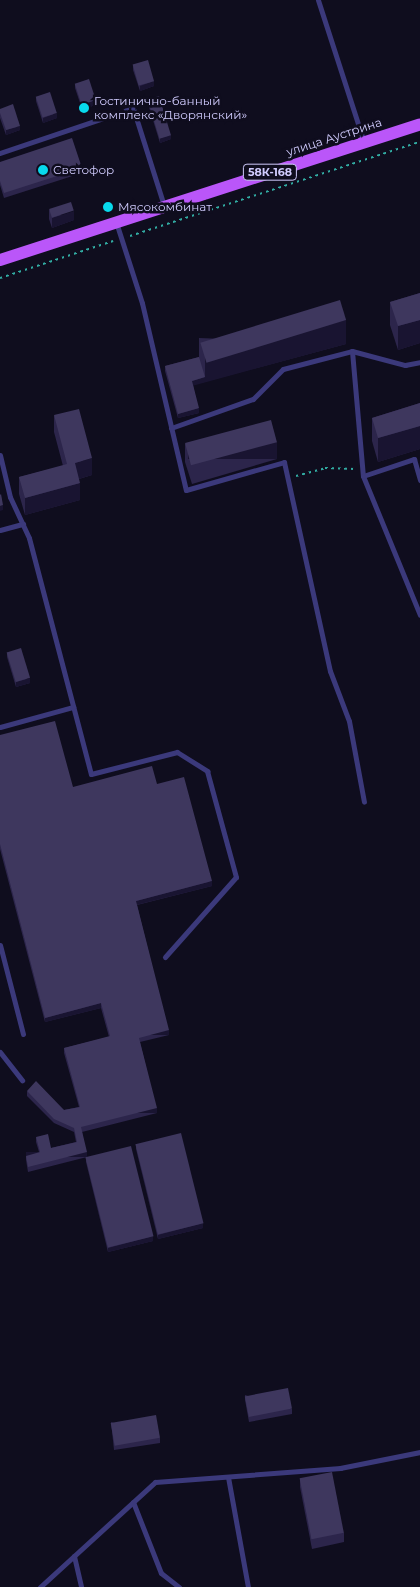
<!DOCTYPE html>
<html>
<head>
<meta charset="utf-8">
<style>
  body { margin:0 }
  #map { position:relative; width:420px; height:1587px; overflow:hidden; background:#0f0d1e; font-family:Montserrat,sans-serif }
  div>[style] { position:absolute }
  .path>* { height:2px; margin-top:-1px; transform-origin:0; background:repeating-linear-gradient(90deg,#31aba2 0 2.5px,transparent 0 6.5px) }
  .lane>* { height:5px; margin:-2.5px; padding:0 2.5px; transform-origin:2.5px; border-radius:2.5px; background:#3b397b }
  .primary>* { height:12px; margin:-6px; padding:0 6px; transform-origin:6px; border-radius:6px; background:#ba56f9 }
  .wall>* { inset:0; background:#2c254b }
  .shaded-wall>* { inset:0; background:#191431; transform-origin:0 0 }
  .building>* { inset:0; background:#3e375e; transform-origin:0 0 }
  .dots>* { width:14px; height:14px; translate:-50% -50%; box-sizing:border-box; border:2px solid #0f0d1e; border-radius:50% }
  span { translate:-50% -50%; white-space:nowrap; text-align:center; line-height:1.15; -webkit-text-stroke:5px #0f0d1e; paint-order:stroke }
  .shield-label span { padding:1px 4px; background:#0f0d1e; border:1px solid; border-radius:4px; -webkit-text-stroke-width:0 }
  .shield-label { font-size:11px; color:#d0cbfd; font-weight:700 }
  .poi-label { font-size:12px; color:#d0cbfd }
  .left { translate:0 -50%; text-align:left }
  .street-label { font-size:12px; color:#d0cbfd }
</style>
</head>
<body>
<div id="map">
  <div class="path">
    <i style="left:130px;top:236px;width:305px;rotate:-18deg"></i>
    <i style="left:0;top:278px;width:119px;rotate:-18.1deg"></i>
    <i style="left:296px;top:476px;width:30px;rotate:-15deg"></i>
    <i style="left:325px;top:468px;width:30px;rotate:2deg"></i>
  </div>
  <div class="lane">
    <i style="left:318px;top:0;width:149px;rotate:72.1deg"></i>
    <i style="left:0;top:153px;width:140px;rotate:-18.7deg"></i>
    <i style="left:133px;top:108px;width:103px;rotate:72.4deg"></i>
    <i style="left:116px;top:222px;width:85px;rotate:72.2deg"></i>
    <i style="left:142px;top:303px;width:192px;rotate:76.8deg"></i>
    <i style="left:186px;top:490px;width:102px;rotate:-15.9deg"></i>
    <i style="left:284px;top:462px;width:214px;rotate:77.6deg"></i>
    <i style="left:330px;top:671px;width:53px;rotate:69.2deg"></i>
    <i style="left:349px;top:721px;width:82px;rotate:79.5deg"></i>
    <i style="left:352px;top:351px;width:125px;rotate:85deg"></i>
    <i style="left:363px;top:476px;width:150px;rotate:67.7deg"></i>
    <i style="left:171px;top:428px;width:87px;rotate:-19.5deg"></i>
    <i style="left:253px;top:399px;width:42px;rotate:-45deg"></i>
    <i style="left:283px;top:369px;width:71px;rotate:-14.6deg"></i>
    <i style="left:352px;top:351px;width:55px;rotate:14.8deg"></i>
    <i style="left:405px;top:365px;width:15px;rotate:-11deg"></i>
    <i style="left:0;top:455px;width:43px;rotate:76.6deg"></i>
    <i style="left:10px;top:497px;width:45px;rotate:65.1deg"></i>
    <i style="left:29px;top:538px;width:244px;rotate:75.3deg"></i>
    <i style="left:91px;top:774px;width:89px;rotate:-14.3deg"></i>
    <i style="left:177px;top:752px;width:36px;rotate:32deg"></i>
    <i style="left:207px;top:771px;width:110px;rotate:74.7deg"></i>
    <i style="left:236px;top:877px;width:107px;rotate:131.6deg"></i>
    <i style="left:363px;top:476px;width:54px;rotate:-18.4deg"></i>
    <i style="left:414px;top:459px;width:22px;rotate:74deg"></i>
    <i style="left:0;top:530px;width:24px;rotate:-15deg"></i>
    <i style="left:0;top:727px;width:76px;rotate:-15.3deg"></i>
    <i style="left:0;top:945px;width:92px;rotate:75.5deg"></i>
    <i style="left:0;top:1052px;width:36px;rotate:52deg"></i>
    <i style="left:228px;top:1477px;width:112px;rotate:79.7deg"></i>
    <i style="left:133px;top:1502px;width:76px;rotate:68.5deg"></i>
    <i style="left:161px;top:1573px;width:23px;rotate:38deg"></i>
    <i style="left:74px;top:1556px;width:32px;rotate:77deg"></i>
    <i style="left:40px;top:1587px;width:156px;rotate:-42.4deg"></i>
    <i style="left:155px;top:1482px;width:186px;rotate:-4.3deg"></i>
    <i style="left:340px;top:1468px;width:82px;rotate:-11.3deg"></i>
  </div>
  <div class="primary">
    <i style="left:0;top:260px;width:441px;rotate:-17.9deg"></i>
  </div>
  <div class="wall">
    <i style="clip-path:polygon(133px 65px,154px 86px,140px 91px,133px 70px)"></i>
    <i style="clip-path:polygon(75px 84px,96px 105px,82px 109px,75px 88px)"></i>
    <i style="clip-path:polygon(36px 97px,57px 118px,43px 123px,36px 101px)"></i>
    <i style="clip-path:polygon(148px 100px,171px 139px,160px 143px,148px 104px)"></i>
    <i style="clip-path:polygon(0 109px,20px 130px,6px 135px,0 118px)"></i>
    <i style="clip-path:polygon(0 162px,82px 173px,4px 198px,0 185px)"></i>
    <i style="clip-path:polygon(49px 210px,74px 220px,52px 228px,49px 219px)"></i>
    <i style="clip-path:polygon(420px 293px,420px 343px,398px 350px,390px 325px,390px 302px)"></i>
    <i style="clip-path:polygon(199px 338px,346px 344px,193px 385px,199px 413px,178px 418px,165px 371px,165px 366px,199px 357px)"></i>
    <i style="clip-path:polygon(420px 403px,420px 449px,378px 462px,372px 441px,372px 418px)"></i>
    <i style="clip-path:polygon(54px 415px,92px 475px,79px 479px,80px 500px,25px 515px,19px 494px,19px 477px,63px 466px,54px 432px)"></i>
    <i style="clip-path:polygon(185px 444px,277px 459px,192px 484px,185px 462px)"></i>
    <i style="clip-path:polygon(7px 652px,30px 683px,16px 687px,7px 657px)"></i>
    <i style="clip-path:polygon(0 735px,73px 787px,157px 784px,212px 886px,137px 905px,169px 1035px,140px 1042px,157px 1113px,82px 1132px,87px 1157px,28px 1172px,26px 1160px,26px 1156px,39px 1152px,36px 1142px,36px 1137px,51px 1148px,76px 1142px,74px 1132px,54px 1123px,27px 1096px,27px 1091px,64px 1110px,79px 1107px,64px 1053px,64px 1048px,109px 1037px,101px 1008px,45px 1022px,0 849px)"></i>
    <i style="clip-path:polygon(136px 1145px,203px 1228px,158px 1239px,136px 1149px)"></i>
    <i style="clip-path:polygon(86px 1158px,153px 1241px,108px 1252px,86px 1162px)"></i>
    <i style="clip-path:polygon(245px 1395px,292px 1409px,292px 1414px,249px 1422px,245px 1400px)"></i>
    <i style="clip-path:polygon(111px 1422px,160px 1438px,160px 1443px,114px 1450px)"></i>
    <i style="clip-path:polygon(300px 1478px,344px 1533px,344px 1542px,312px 1549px,300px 1487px)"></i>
  </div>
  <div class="shaded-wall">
    <i style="clip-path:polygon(154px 81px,154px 86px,140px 91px,140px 86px)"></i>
    <i style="clip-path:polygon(96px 100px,96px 105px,82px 109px,82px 105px)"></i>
    <i style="clip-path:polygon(57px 113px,57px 118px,43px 123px,43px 118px)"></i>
    <i style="clip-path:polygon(20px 126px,20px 130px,6px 135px,6px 130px)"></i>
    <i style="clip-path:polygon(171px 135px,171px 139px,160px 143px,160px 138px)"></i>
    <i style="left:82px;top:168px;width:5px;height:82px;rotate:90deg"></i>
    <i style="clip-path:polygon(74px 211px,74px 220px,52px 228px,52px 218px)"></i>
    <i style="clip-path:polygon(346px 320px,346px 344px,192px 386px,192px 381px,205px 377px,205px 358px)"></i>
    <i style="clip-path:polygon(420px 320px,420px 343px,398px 350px,398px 326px)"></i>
    <i style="clip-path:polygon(199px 408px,199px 413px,178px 418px,178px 414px)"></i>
    <i style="clip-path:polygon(420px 426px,420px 449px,378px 462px,378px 438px)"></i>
    <i style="left:277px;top:442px;width:17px;height:89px;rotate:90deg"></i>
    <i style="clip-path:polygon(92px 458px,92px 475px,75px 480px,75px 463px)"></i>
    <i style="clip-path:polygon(80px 483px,80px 500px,25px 515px,25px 498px)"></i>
    <i style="clip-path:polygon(3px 505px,3px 510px,0 511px,0 506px)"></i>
    <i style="clip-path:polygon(30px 678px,30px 683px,16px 687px,16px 682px)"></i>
    <i style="clip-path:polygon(212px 881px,212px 886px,136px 905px,136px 901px)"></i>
    <i style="clip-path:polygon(101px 1003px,101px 1008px,45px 1022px,45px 1018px)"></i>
    <i style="left:169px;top:1030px;width:5px;height:31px;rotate:90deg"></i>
    <i style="left:157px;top:1108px;width:5px;height:78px;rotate:90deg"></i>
    <i style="left:87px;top:1152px;width:5px;height:61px;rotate:90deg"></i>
    <i style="clip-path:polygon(203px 1223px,203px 1228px,158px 1239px,158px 1235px)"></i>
    <i style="clip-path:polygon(153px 1236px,153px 1241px,108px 1252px,108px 1248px)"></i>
  </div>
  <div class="building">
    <i style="left:148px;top:60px;width:22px;height:16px;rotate:74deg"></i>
    <i style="left:89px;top:79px;width:22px;height:15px;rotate:72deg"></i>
    <i style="left:50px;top:92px;width:22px;height:15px;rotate:72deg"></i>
    <i style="left:159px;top:96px;width:41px;height:12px;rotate:73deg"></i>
    <i style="clip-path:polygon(13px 104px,20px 126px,6px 130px,0 113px,0 109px)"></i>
    <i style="clip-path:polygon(72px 138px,82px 168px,4px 193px,0 181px,0 162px)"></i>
    <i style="left:71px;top:202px;width:9px;height:23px;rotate:72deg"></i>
    <i style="clip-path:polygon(420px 293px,420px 320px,398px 326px,390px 302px)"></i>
    <i style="left:340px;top:300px;width:21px;height:146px;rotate:73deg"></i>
    <i style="clip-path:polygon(199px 357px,205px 377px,192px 381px,199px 408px,178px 414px,165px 366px)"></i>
    <i style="clip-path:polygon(420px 403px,420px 426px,378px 438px,372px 418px)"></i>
    <i style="clip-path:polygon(79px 409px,92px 458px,75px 463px,80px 483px,25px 498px,19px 477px,67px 464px,54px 415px)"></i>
    <i style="left:271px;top:420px;width:23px;height:89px;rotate:75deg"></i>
    <i style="clip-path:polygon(1px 494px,3px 505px,0 506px,0 495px)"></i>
    <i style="left:21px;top:648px;width:31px;height:15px;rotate:73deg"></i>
    <i style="clip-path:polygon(55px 721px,73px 787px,152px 766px,157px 784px,184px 777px,212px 881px,136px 901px,169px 1030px,139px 1038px,157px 1108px,81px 1127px,87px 1152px,28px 1167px,26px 1156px,40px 1152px,36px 1137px,48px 1134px,51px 1148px,77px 1142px,74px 1128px,54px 1119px,27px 1091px,36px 1081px,64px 1110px,80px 1107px,64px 1048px,110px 1036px,101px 1003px,45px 1018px,0 844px,0 735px)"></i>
    <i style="left:181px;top:1133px;width:93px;height:47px;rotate:76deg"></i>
    <i style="left:131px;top:1146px;width:93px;height:47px;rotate:76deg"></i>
    <i style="left:288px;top:1388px;width:21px;height:44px;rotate:79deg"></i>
    <i style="left:156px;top:1415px;width:23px;height:46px;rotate:80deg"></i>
    <i style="left:332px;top:1472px;width:62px;height:33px;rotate:79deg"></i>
  </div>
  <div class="dots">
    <i style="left:84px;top:108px;background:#08d9ec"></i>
    <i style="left:43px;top:170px;background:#08d9ec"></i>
    <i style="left:108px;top:207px;background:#08d9ec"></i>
  </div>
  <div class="shield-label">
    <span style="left:270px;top:172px">58К-168</span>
  </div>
  <div class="poi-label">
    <span class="left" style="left:94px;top:108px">Гостинично-банный<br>комплекс «Дворянский»</span>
    <span class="left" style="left:53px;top:170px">Светофор</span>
    <span class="left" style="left:118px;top:207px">Мясокомбинат</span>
  </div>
  <div class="street-label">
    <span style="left:334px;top:137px;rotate:-18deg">улица Аустрина</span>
  </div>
</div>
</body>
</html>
